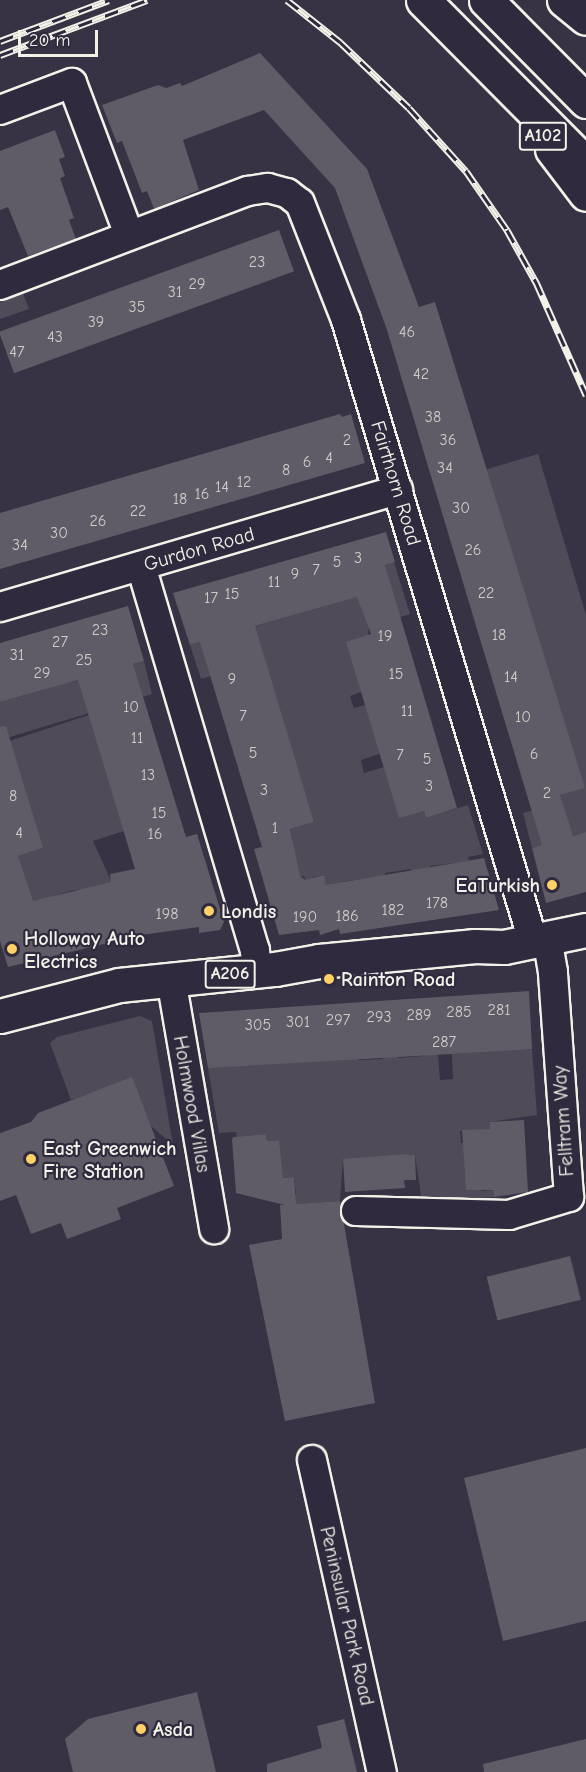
<!DOCTYPE html>
<html>
<head>
<meta charset="utf-8">
<style>
  body { margin:0 }
  #map { position:relative; width:586px; height:1772px; overflow:hidden; background:#373244; font-family:"Comic Neue",sans-serif }
  div>[style] { position:absolute }
  .green>* { inset:0; background:#504b59 }
  .building>* { inset:0; background:#5f5c67; transform-origin:0 0 }
  .roads { filter:drop-shadow(2px 0 #f4f1e8) drop-shadow(-2px 0 #f4f1e8) drop-shadow(0 2px #f4f1e8) drop-shadow(0 -2px #f4f1e8) }
  .street>* { height:28px; margin:-14px; padding:0 14px; transform-origin:14px; border-radius:14px; background:#2f2a3d }
  .secondary>* { height:33px; margin:-16.5px; padding:0 16.5px; transform-origin:16.5px; border-radius:16.5px; background:#2f2a3d }
  .primary>* { height:33px; margin:-16.5px; padding:0 16.5px; transform-origin:16.5px; border-radius:16.5px; background:#2f2a3d }
  .highway>* { height:33px; margin:-16.5px; padding:0 16.5px; transform-origin:16.5px; border-radius:16.5px; background:#2f2a3d }
  .rail>* { height:7px; margin-top:-3.5px; transform-origin:0; background:repeating-linear-gradient(90deg,#2f2a3d 0 14px,#f4f1e8 0 28px); box-sizing:border-box; border-block:2px solid #f4f1e8 }
  .dots>* { width:16px; height:16px; translate:-50% -50%; box-sizing:border-box; border:3px solid #2f2a3d; border-radius:50% }
  span { translate:-50% -50%; white-space:nowrap; text-align:center; line-height:1.15; -webkit-text-stroke:4.5px #2f2a3d; paint-order:stroke }
  .number-label { font-size:16px; color:#cfccc8 }
  .number-label span { -webkit-text-stroke-width:0 }
  .shield-label span { padding:2px 4px; background:#2f2a3d; border:2px solid; border-radius:4px; -webkit-text-stroke-width:0 }
  .shield-label { font-size:18px; color:#f4f1e8; font-weight:700 }
  .street-label { font-size:20px; color:#f4f1e8 }
  .poi-label { font-size:20px; color:#f4f1e8; font-weight:700 }
  .right { translate:-100% -50%; text-align:right }
  .left { translate:0 -50%; text-align:left }
  .scale { position:absolute; left:18px; top:30px; width:80px; height:27px; box-sizing:border-box; border:3px solid #f4f1e8; border-top:0; padding-left:8px; font-size:18px; line-height:21px; white-space:nowrap; color:#f4f1e8; -webkit-text-stroke:4px #2f2a3d; paint-order:stroke }
</style>
</head>
<body>
<div id="map">
  <div class="green">
    <i style="clip-path:polygon(19px 283px,29px 309px,0 319px,0 290px)"></i>
    <i style="clip-path:polygon(538px 454px,586px 615px,586px 832px,532px 848px,523px 813px,562px 802px,560px 795px,584px 788px,464px 476px)"></i>
    <i style="clip-path:polygon(394px 562px,410px 614px,369px 627px,361px 692px,350px 696px,354px 708px,390px 698px,404px 746px,361px 760px,364px 773px,384px 767px,388px 780px,424px 811px,426px 818px,468px 805px,483px 854px,468px 857px,475px 881px,458px 884px,455px 863px,430px 866px,432px 887px,414px 890px,411px 869px,385px 873px,388px 893px,370px 896px,367px 878px,342px 882px,331px 902px,323px 875px,311px 878px,318px 902px,312px 904px,304px 876px,291px 879px,274px 843px,292px 838px,290px 829px,314px 822px,263px 660px,201px 679px,190px 645px,391px 587px,385px 565px)"></i>
    <i style="clip-path:polygon(60px 654px,68px 683px,144px 661px,152px 694px,0 740px,0 702px,53px 687px)"></i>
    <i style="clip-path:polygon(89px 715px,124px 831px,93px 841px,112px 883px,88px 913px,82px 889px,70px 891px,57px 895px,63px 920px,49px 923px,43px 899px,30px 902px,18px 856px,43px 848px,0 744px)"></i>
    <i style="clip-path:polygon(140px 1016px,152px 1021px,173px 1145px,151px 1126px,131px 1079px,71px 1100px,50px 1043px,57px 1037px)"></i>
    <i style="clip-path:polygon(436px 1030px,440px 1080px,453px 1079px,452px 1054px,532px 1049px,537px 1115px,490px 1122px,490px 1129px,460px 1131px,461px 1143px,478px 1142px,481px 1191px,494px 1190px,494px 1197px,422px 1202px,415px 1155px,402px 1154px,343px 1160px,340px 1201px,285px 1205px,284px 1196px,296px 1194px,294px 1177px,270px 1179px,279px 1140px,267px 1141px,266px 1134px,237px 1137px,236px 1132px,219px 1133px,208px 1068px,356px 1035px,358px 1060px,383px 1059px,382px 1033px,397px 1033px,398px 1058px,424px 1056px)"></i>
  </div>
  <div class="building">
    <i style="clip-path:polygon(260px 53px,367px 169px,419px 307px,435px 302px,585px 788px,560px 795px,573px 836px,586px 832px,586px 892px,546px 903px,532px 848px,542px 845px,387px 330px,335px 188px,264px 110px,183px 140px,199px 190px,154px 209px,147px 191px,142px 193px,122px 141px,117px 143px,102px 105px,158px 85px,166px 88px,180px 83px,182px 86px)"></i>
    <i style="clip-path:polygon(55px 130px,65px 157px,59px 159px,65px 176px,60px 178px,74px 218px,69px 220px,76px 239px,28px 256px,8px 207px,0 210px,0 151px)"></i>
    <i style="left:279px;top:230px;width:44px;height:298px;rotate:70deg"></i>
    <i style="clip-path:polygon(340px 414px,342px 417px,351px 414px,365px 463px,0 569px,0 513px)"></i>
    <i style="clip-path:polygon(386px 532px,395px 562px,385px 565px,457px 808px,426px 818px,424px 811px,399px 818px,346px 642px,371px 634px,357px 597px,255px 626px,314px 822px,290px 829px,300px 876px,305px 880px,324px 875px,326px 885px,484px 858px,499px 910px,340px 934px,339px 929px,320px 935px,319px 930px,279px 935px,254px 849px,262px 847px,200px 642px,190px 645px,173px 593px)"></i>
    <i style="clip-path:polygon(128px 606px,144px 661px,133px 664px,186px 837px,197px 834px,224px 922px,220px 930px,199px 933px,199px 927px,141px 935px,8px 967px,0 941px,0 727px,6px 726px,43px 848px,18px 856px,33px 901px,111px 882px,110px 874px,135px 869px,78px 680px,0 702px,0 643px)"></i>
    <i style="clip-path:polygon(529px 991px,532px 1049px,504px 1051px,208px 1068px,199px 1013px)"></i>
    <i style="clip-path:polygon(132px 1077px,174px 1186px,117px 1208px,121px 1219px,67px 1239px,61px 1223px,31px 1234px,16px 1195px,0 1201px,0 1133px,31px 1122px,38px 1113px)"></i>
    <i style="clip-path:polygon(524px 1120px,528px 1192px,494px 1197px,494px 1190px,466px 1190px,462px 1130px,490px 1129px,490px 1122px)"></i>
    <i style="clip-path:polygon(266px 1134px,267px 1141px,279px 1140px,283px 1178px,294px 1177px,296px 1204px,340px 1201px,375px 1403px,285px 1421px,249px 1245px,282px 1239px,280px 1205px,285px 1205px,236px 1193px,232px 1140px,233px 1137px)"></i>
    <i style="clip-path:polygon(403px 1154px,415px 1155px,416px 1180px,404px 1180px,405px 1188px,345px 1192px,343px 1159px)"></i>
    <i style="left:570px;top:1256px;width:45px;height:86px;rotate:76deg"></i>
    <i style="clip-path:polygon(586px 1448px,586px 1621px,503px 1641px,464px 1478px)"></i>
    <i style="clip-path:polygon(197px 1692px,216px 1772px,73px 1772px,65px 1739px,88px 1719px)"></i>
    <i style="clip-path:polygon(344px 1719px,357px 1772px,267px 1772px,267px 1764px,322px 1748px,317px 1726px)"></i>
    <i style="clip-path:polygon(586px 1739px,586px 1772px,484px 1772px,483px 1764px)"></i>
  </div>
  <div class="roads">
    <div class="street">
      <i style="left:0;top:110px;width:77px;rotate:-20.6deg"></i>
      <i style="left:72px;top:83px;width:162px;rotate:69.4deg"></i>
      <i style="left:0;top:285px;width:265px;rotate:-20.8deg"></i>
      <i style="left:248px;top:191px;width:20px;rotate:-9deg"></i>
      <i style="left:268px;top:188px;width:20px;rotate:15deg"></i>
      <i style="left:287px;top:193px;width:16px;rotate:38deg"></i>
      <i style="left:300px;top:203px;width:126px;rotate:68.5deg"></i>
      <i style="left:346px;top:320px;width:649px;rotate:73.24deg"></i>
      <i style="left:141px;top:566px;width:401px;rotate:73.5deg"></i>
      <i style="left:255px;top:950px;width:21px;rotate:85deg"></i>
      <i style="left:0;top:607px;width:415px;rotate:-16.4deg"></i>
      <i style="left:171px;top:979px;width:254px;rotate:80.2deg"></i>
      <i style="left:356px;top:1211px;width:153px;rotate:1.5deg"></i>
      <i style="left:509px;top:1215px;width:63px;rotate:-16.7deg"></i>
      <i style="left:569px;top:1197px;width:226px;rotate:-94.1deg"></i>
      <i style="left:553px;top:972px;width:35px;rotate:-100deg"></i>
      <i style="left:312px;top:1460px;width:320px;rotate:77.4deg"></i>
    </div>
    <div class="secondary">
      <i style="left:564px;top:0;width:28px;rotate:39deg"></i>
    </div>
    <div class="primary">
      <i style="left:0;top:1016px;width:123px;rotate:-14.6deg"></i>
      <i style="left:119px;top:985px;width:157px;rotate:-5.9deg"></i>
      <i style="left:275px;top:969px;width:45px;rotate:-10.3deg"></i>
      <i style="left:319px;top:961px;width:157px;rotate:-5.5deg"></i>
      <i style="left:475px;top:946px;width:29px;rotate:2deg"></i>
      <i style="left:504px;top:947px;width:84px;rotate:-11.7deg"></i>
    </div>
    <div class="highway">
      <i style="left:423px;top:0;width:231px;rotate:45.2deg"></i>
      <i style="left:486px;top:0;width:142px;rotate:45.3deg"></i>
      <i style="left:552px;top:149px;width:56px;rotate:52.9deg"></i>
    </div>
  </div>
  <div class="rail">
    <i style="left:287px;top:0;width:68px;rotate:38.4deg"></i>
    <i style="left:340px;top:42px;width:95px;rotate:43.7deg"></i>
    <i style="left:409px;top:108px;width:85px;rotate:47.9deg"></i>
    <i style="left:466px;top:171px;width:72px;rotate:55.2deg"></i>
    <i style="left:507px;top:230px;width:60px;rotate:60.9deg"></i>
    <i style="left:536px;top:282px;width:124px;rotate:66.1deg"></i>
    <i style="left:0;top:41px;width:116px;rotate:-20.6deg"></i>
    <i style="left:0;top:55px;width:157px;rotate:-20.5deg"></i>
  </div>
  <div class="dots">
    <i style="left:552px;top:885px;background:#ffd166"></i>
    <i style="left:209px;top:911px;background:#ffd166"></i>
    <i style="left:12px;top:949px;background:#ffd166"></i>
    <i style="left:329px;top:979px;background:#ffd166"></i>
    <i style="left:31px;top:1159px;background:#ffd166"></i>
    <i style="left:141px;top:1729px;background:#ffd166"></i>
  </div>
  <div class="number-label">
    <span style="left:257px;top:262px">23</span>
    <span style="left:197px;top:284px">29</span>
    <span style="left:175px;top:292px">31</span>
    <span style="left:137px;top:307px">35</span>
    <span style="left:96px;top:322px">39</span>
    <span style="left:407px;top:332px">46</span>
    <span style="left:55px;top:337px">43</span>
    <span style="left:17px;top:352px">47</span>
    <span style="left:421px;top:374px">42</span>
    <span style="left:433px;top:417px">38</span>
    <span style="left:347px;top:440px">2</span>
    <span style="left:448px;top:440px">36</span>
    <span style="left:329px;top:458px">4</span>
    <span style="left:307px;top:462px">6</span>
    <span style="left:445px;top:468px">34</span>
    <span style="left:286px;top:470px">8</span>
    <span style="left:244px;top:482px">12</span>
    <span style="left:222px;top:487px">14</span>
    <span style="left:202px;top:494px">16</span>
    <span style="left:180px;top:499px">18</span>
    <span style="left:461px;top:508px">30</span>
    <span style="left:138px;top:511px">22</span>
    <span style="left:98px;top:521px">26</span>
    <span style="left:59px;top:533px">30</span>
    <span style="left:20px;top:545px">34</span>
    <span style="left:473px;top:550px">26</span>
    <span style="left:358px;top:558px">3</span>
    <span style="left:337px;top:562px">5</span>
    <span style="left:316px;top:570px">7</span>
    <span style="left:295px;top:574px">9</span>
    <span style="left:274px;top:582px">11</span>
    <span style="left:486px;top:593px">22</span>
    <span style="left:232px;top:594px">15</span>
    <span style="left:211px;top:598px">17</span>
    <span style="left:100px;top:630px">23</span>
    <span style="left:499px;top:635px">18</span>
    <span style="left:385px;top:636px">19</span>
    <span style="left:60px;top:642px">27</span>
    <span style="left:17px;top:655px">31</span>
    <span style="left:84px;top:660px">25</span>
    <span style="left:42px;top:673px">29</span>
    <span style="left:396px;top:674px">15</span>
    <span style="left:511px;top:677px">14</span>
    <span style="left:232px;top:679px">9</span>
    <span style="left:131px;top:707px">10</span>
    <span style="left:407px;top:711px">11</span>
    <span style="left:243px;top:716px">7</span>
    <span style="left:523px;top:717px">10</span>
    <span style="left:137px;top:738px">11</span>
    <span style="left:253px;top:753px">5</span>
    <span style="left:534px;top:754px">6</span>
    <span style="left:400px;top:755px">7</span>
    <span style="left:427px;top:759px">5</span>
    <span style="left:148px;top:775px">13</span>
    <span style="left:429px;top:786px">3</span>
    <span style="left:264px;top:790px">3</span>
    <span style="left:547px;top:793px">2</span>
    <span style="left:13px;top:796px">8</span>
    <span style="left:159px;top:813px">15</span>
    <span style="left:275px;top:828px">1</span>
    <span style="left:19px;top:833px">4</span>
    <span style="left:155px;top:834px">16</span>
    <span style="left:437px;top:903px">178</span>
    <span style="left:393px;top:910px">182</span>
    <span style="left:167px;top:914px">198</span>
    <span style="left:347px;top:916px">186</span>
    <span style="left:305px;top:917px">190</span>
    <span style="left:499px;top:1010px">281</span>
    <span style="left:459px;top:1012px">285</span>
    <span style="left:419px;top:1015px">289</span>
    <span style="left:379px;top:1017px">293</span>
    <span style="left:338px;top:1020px">297</span>
    <span style="left:298px;top:1022px">301</span>
    <span style="left:258px;top:1025px">305</span>
    <span style="left:444px;top:1042px">287</span>
  </div>
  <div class="shield-label">
    <span style="left:543px;top:136px">A102</span>
    <span style="left:230px;top:974px">A206</span>
  </div>
  <div class="street-label">
    <span style="left:396px;top:483px;rotate:73deg">Fairthorn Road</span>
    <span style="left:199px;top:549px;rotate:-16deg">Gurdon Road</span>
    <span style="left:192px;top:1104px;rotate:80deg">Holmwood Villas</span>
    <span style="left:563px;top:1121px;rotate:-94deg">Felltram Way</span>
    <span style="left:347px;top:1616px;rotate:77deg">Peninsular Park Road</span>
  </div>
  <div class="poi-label">
    <span class="right" style="left:540px;top:885px">EaTurkish</span>
    <span class="left" style="left:221px;top:911px">Londis</span>
    <span class="left" style="left:24px;top:950px">Holloway Auto<br>Electrics</span>
    <span class="left" style="left:341px;top:979px">Rainton Road</span>
    <span class="left" style="left:43px;top:1160px">East Greenwich<br>Fire Station</span>
    <span class="left" style="left:153px;top:1729px">Asda</span>
  </div>
  <div class="scale">20 m</div>
</div>
</body>
</html>
